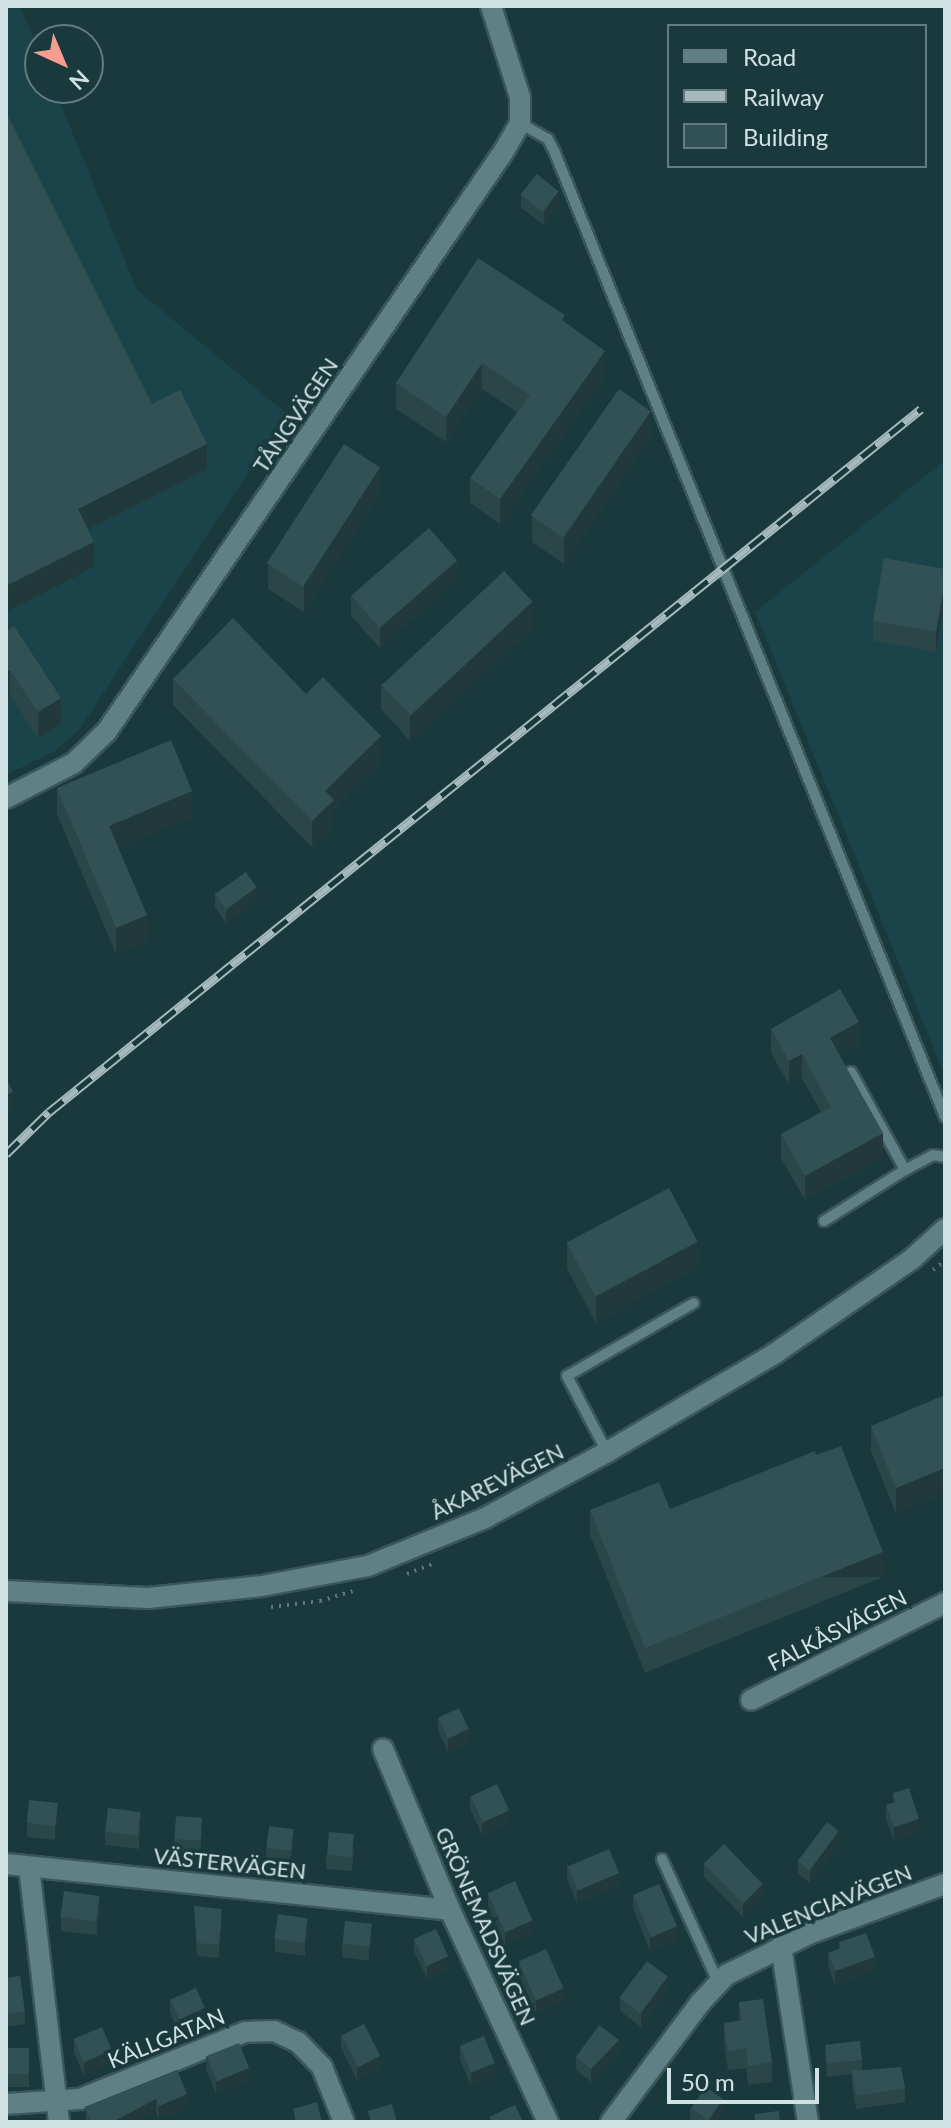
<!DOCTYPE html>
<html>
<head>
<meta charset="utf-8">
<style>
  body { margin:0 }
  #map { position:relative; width:951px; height:2128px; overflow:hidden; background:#19393c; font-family:Lato,sans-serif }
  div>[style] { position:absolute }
  .built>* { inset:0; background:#1a4449 }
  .path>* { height:4px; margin-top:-2px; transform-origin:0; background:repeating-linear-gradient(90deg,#5f797b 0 2px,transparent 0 8px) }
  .roads { filter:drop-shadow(2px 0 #3a5659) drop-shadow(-2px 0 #3a5659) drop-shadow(0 2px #3a5659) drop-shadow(0 -2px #3a5659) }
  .lane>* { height:10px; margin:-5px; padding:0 5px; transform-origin:5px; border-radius:5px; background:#5f8084 }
  .street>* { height:20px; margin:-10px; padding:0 10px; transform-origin:10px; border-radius:10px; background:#5f8084 }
  .secondary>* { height:20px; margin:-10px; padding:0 10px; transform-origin:10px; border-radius:10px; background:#5f8084 }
  .rail>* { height:9px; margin-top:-4.5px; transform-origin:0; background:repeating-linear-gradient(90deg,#19393c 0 18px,#a6babd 0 36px); box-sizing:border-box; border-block:2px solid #a6babd }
  .wall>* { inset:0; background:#2a4649; transform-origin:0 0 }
  .shaded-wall>* { inset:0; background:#22393c; transform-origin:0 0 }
  .building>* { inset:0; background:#315155; transform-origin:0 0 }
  span { translate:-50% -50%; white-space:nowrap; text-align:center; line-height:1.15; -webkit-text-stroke:7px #19393c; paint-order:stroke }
  .street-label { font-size:22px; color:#d0e1e3 }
  .frame { position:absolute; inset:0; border:8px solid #d0e1e3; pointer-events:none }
  .legend { position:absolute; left:667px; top:24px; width:260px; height:144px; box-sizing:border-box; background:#19393c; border:2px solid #627c7f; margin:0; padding:10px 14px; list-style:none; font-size:24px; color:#d0e1e3 }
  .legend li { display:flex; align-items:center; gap:16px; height:40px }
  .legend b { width:40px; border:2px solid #627c7f }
  .north { position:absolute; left:24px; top:24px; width:80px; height:80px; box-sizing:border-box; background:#19393c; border:2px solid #627c7f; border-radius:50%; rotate:136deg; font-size:22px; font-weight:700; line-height:32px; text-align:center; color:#d0e1e3 }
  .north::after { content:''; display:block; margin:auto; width:28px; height:36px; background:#f59d90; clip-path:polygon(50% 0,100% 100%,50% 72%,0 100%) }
  .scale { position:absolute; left:667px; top:2068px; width:152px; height:36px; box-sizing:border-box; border:4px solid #d0e1e3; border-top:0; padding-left:10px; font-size:24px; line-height:28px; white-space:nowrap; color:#d0e1e3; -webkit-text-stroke:6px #19393c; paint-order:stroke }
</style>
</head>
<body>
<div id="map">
  <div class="built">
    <i style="clip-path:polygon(6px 6px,20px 6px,40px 54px,40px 88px,54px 88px,137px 290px,287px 414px,79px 730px,55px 751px,6px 775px)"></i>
    <i style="clip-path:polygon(945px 460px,945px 1076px,755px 612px)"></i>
  </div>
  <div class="path">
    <i style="left:933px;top:1270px;width:15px;rotate:-37deg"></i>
    <i style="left:407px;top:1574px;width:31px;rotate:-22deg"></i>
    <i style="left:271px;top:1607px;width:49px;rotate:-7deg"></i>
    <i style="left:320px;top:1601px;width:34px;rotate:-17deg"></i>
  </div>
  <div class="roads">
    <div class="lane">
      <i style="left:520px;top:123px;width:32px;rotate:30deg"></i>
      <i style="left:548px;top:139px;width:16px;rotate:63deg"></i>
      <i style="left:555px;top:153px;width:1040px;rotate:67.97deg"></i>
      <i style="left:851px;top:1072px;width:112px;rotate:61.1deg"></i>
      <i style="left:824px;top:1221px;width:96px;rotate:-32.2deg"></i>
      <i style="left:905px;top:1170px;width:32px;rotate:-28deg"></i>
      <i style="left:933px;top:1155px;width:12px;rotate:9deg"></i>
      <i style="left:607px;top:1452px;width:86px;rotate:-117.8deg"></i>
      <i style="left:567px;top:1376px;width:146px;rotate:-29.9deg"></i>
      <i style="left:662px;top:1859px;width:135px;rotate:65.5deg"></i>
    </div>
    <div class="street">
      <i style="left:6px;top:798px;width:76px;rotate:-27.2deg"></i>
      <i style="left:74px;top:763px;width:46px;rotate:-44.1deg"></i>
      <i style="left:107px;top:731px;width:703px;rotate:-55.61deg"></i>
      <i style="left:504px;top:151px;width:32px;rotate:-60deg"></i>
      <i style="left:520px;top:123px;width:26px;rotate:-90deg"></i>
      <i style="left:520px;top:97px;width:96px;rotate:-107.7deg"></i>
      <i style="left:751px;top:1700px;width:217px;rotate:-26.6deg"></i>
      <i style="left:383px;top:1749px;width:174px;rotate:67.4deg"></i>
      <i style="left:450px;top:1910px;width:234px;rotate:65.2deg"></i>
      <i style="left:6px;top:1864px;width:446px;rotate:5.9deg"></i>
      <i style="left:29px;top:1867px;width:257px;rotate:83.3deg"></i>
      <i style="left:781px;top:1946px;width:178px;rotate:81.3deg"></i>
      <i style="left:6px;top:2104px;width:74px;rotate:-3.9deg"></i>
      <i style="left:80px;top:2099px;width:178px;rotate:-22.1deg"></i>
      <i style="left:245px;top:2032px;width:29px;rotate:-2deg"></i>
      <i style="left:274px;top:2031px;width:26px;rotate:25deg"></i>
      <i style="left:298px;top:2042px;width:35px;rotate:46deg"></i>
      <i style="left:322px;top:2067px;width:59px;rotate:68.2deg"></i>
      <i style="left:611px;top:2122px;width:149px;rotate:-53.2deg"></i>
      <i style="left:700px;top:2003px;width:38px;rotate:-47deg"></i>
      <i style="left:726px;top:1975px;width:93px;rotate:-26.3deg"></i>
      <i style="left:809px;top:1934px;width:145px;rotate:-20.2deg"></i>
    </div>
    <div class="secondary">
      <i style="left:6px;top:1591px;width:142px;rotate:2.8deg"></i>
      <i style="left:148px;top:1598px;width:115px;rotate:-6deg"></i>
      <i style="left:262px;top:1586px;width:108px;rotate:-10.7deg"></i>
      <i style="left:368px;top:1566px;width:126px;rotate:-22.3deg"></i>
      <i style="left:485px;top:1518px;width:139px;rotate:-28.4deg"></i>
      <i style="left:607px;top:1452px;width:194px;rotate:-30.4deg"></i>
      <i style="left:774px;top:1354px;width:168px;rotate:-34.5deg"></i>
      <i style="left:912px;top:1259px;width:45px;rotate:-42.3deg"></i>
    </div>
  </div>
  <div class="rail">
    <i style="left:6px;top:1154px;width:60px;rotate:-44.3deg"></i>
    <i style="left:49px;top:1112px;width:1120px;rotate:-38.88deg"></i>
  </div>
  <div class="wall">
    <i style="clip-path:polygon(521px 194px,559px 205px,544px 225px,521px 208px)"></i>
    <i style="clip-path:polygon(565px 323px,605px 377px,500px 524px,470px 503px,470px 478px,517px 412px,482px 389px,446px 442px,396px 409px,396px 383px)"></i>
    <i style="clip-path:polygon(651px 437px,564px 564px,532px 542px,532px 516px)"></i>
    <i style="clip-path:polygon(380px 493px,304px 612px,268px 589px,268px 564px)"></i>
    <i style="clip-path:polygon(945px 569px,945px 600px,936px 652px,873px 641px,873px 621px)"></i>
    <i style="clip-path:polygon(457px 580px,380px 648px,351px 616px,351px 596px)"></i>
    <i style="clip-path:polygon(533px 628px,410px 741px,381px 709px,381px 684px)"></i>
    <i style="clip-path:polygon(6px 632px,61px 724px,38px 738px,10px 695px)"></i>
    <i style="clip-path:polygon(173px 679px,306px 694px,381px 762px,334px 808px,334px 826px,312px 847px,173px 705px)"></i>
    <i style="clip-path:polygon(57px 788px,192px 817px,118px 848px,147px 941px,116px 954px,57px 814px)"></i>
    <i style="clip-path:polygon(215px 894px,257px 902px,226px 923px,215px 907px)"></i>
    <i style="clip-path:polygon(771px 1029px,859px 1045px,840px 1056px,883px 1157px,805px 1200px,781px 1158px,781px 1134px,821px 1112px,802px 1078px,789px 1085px,771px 1053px)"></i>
    <i style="clip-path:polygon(567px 1244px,698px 1267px,596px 1323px,567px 1269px)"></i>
    <i style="clip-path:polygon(945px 1395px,896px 1514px,871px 1451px,871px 1426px)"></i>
    <i style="clip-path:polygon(816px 1455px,883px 1577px,645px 1673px,590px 1535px,590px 1510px,670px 1509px)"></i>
    <i style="clip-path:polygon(438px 1718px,469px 1742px,448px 1752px,438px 1731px)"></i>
    <i style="clip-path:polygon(893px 1793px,919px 1832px,894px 1841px,886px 1819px,886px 1805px,893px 1803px)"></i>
    <i style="clip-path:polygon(470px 1795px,509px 1823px,482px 1835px,470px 1809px)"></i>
    <i style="clip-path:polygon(58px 1816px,55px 1840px,27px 1837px,27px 1823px)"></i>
    <i style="clip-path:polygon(141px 1825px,139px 1849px,105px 1845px,105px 1832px)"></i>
    <i style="clip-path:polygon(202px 1831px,200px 1855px,174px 1853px,174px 1839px)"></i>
    <i style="clip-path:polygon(294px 1843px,291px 1865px,266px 1862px,266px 1848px)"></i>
    <i style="clip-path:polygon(839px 1845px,810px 1883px,798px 1874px,798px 1861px)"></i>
    <i style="clip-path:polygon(354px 1848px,352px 1871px,326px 1869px,326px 1855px)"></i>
    <i style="clip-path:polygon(704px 1863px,763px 1897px,743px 1917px,704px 1877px)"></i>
    <i style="clip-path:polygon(567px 1865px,619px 1886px,577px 1903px,567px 1879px)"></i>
    <i style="clip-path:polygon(488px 1893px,532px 1933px,505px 1945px,488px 1907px)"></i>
    <i style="clip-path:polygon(633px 1895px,677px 1940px,650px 1951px,633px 1908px)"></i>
    <i style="clip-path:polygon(194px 1906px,222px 1922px,219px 1958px,197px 1956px)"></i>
    <i style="clip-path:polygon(100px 1909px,97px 1935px,61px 1931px,61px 1917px)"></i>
    <i style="clip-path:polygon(308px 1931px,305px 1956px,275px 1952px,275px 1939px)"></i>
    <i style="clip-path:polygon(372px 1937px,369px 1961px,342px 1957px,342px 1944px)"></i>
    <i style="clip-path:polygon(414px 1939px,448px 1969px,427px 1979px,414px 1952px)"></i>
    <i style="clip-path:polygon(839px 1942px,875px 1970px,835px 1985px,828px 1966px,828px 1953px,839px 1949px)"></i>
    <i style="clip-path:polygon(519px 1961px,563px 2001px,536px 2013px,519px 1975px)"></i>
    <i style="clip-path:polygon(6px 1978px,25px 2011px,25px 2024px,6px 2027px)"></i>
    <i style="clip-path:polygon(668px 1990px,641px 2027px,620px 2011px,620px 1998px)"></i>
    <i style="clip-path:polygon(170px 1999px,205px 2021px,178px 2032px,170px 2012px)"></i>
    <i style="clip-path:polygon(739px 2002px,772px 2062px,772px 2082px,748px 2085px,746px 2068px,728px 2070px,724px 2043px,724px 2023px,739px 2021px)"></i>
    <i style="clip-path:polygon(341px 2034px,380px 2069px,357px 2080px,341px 2048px)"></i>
    <i style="clip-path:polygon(74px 2040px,112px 2063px,84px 2076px,74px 2053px)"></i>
    <i style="clip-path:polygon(460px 2046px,495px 2076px,471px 2086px,460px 2060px)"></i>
    <i style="clip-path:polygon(825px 2046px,862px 2060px,862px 2070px,905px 2088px,905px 2102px,856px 2109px,852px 2084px,852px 2074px,827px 2077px)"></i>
    <i style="left:6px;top:2048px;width:23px;height:39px"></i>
    <i style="clip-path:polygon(619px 2054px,591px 2082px,576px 2070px,576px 2057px)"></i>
    <i style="clip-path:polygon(206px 2056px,249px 2081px,216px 2094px,206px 2070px)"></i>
    <i style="clip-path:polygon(177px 2070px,187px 2108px,159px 2119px,156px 2112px,137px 2122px,86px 2122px,85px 2107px)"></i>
    <i style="clip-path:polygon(690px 2108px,723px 2113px,716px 2122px,692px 2122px,690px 2121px)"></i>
  </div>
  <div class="shaded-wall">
    <i style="clip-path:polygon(559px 192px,559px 205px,544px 225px,544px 212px)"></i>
    <i style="clip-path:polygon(605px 351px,605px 377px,500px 524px,500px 499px)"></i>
    <i style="clip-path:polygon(482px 363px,482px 389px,446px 442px,446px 417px)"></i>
    <i style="clip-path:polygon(651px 411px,651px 437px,564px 564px,564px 538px)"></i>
    <i style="clip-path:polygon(207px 444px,207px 469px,78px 534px,78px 509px)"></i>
    <i style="clip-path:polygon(380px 467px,380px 493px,304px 612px,304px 586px)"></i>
    <i style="clip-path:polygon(94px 542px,94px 567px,6px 612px,6px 586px)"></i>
    <i style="clip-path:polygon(457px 560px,457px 580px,380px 648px,380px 628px)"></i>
    <i style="clip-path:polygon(945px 580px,945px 600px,936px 652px,936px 632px)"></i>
    <i style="clip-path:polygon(533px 602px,533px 628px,410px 741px,410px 715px)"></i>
    <i style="clip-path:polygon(10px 670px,10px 695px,6px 698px,6px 672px)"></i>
    <i style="clip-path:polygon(61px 698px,61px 724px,38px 738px,38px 712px)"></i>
    <i style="clip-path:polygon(381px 736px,381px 762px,334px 808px,334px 826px,312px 847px,312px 821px,325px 791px)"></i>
    <i style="clip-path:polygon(192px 791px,192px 817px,109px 852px,109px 826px)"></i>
    <i style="clip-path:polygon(257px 888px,257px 902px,226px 923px,226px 910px)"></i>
    <i style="clip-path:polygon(147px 915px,147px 941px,116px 954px,116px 928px)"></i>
    <i style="clip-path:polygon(859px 1022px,859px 1045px,830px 1061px,830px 1038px)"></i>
    <i style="clip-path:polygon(802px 1054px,802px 1078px,789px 1085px,789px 1061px)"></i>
    <i style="clip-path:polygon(13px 1092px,13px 1111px,6px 1115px,6px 1095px)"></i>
    <i style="clip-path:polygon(883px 1133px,883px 1157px,805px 1200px,805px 1176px)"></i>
    <i style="clip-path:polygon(698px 1242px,698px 1267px,596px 1323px,596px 1297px)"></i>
    <i style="clip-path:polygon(945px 1468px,945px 1494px,896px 1514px,896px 1488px)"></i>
    <i style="left:883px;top:1552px;width:25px;height:257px;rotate:90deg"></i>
    <i style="clip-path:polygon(469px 1729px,469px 1742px,448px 1752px,448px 1739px)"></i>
    <i style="clip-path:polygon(58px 1803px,58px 1816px,55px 1840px,55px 1826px)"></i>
    <i style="clip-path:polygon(509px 1810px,509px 1823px,482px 1835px,482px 1822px)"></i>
    <i style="clip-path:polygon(141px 1812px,141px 1825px,139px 1849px,139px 1836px)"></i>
    <i style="clip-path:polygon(919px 1819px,919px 1832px,894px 1841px,894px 1827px)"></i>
    <i style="clip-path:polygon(294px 1829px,294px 1843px,291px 1865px,291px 1851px)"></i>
    <i style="clip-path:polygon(839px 1831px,839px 1845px,810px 1883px,810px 1870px)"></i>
    <i style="clip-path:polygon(619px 1873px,619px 1886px,577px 1903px,577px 1889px)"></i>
    <i style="clip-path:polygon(763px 1884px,763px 1897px,743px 1917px,743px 1903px)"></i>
    <i style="clip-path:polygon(100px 1896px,100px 1909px,97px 1935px,97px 1922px)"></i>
    <i style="clip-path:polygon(222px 1909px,222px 1922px,219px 1958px,219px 1945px)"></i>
    <i style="clip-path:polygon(308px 1918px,308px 1931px,305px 1956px,305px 1942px)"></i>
    <i style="clip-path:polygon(532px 1920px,532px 1933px,505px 1945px,505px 1932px)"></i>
    <i style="clip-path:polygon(372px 1924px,372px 1937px,369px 1961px,369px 1947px)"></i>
    <i style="clip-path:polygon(677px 1926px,677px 1940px,650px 1951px,650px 1937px)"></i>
    <i style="clip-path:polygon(448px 1956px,448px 1969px,427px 1979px,427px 1966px)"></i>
    <i style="clip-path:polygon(875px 1957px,875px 1970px,835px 1985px,835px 1971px)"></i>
    <i style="clip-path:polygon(668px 1977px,668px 1990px,641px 2027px,641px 2013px)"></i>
    <i style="clip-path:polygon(563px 1988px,563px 2001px,536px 2013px,536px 2000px)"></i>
    <i style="clip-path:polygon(205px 2008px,205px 2021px,178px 2032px,178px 2019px)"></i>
    <i style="clip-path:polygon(619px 2040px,619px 2054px,591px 2082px,591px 2069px)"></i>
    <i style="clip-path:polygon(112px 2050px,112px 2063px,84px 2076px,84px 2063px)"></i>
    <i style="clip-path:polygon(380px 2056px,380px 2069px,357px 2080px,357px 2067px)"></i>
    <i style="clip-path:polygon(495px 2063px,495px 2076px,471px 2086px,471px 2072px)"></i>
    <i style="clip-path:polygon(249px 2068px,249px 2081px,216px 2094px,216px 2081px)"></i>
    <i style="clip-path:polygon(187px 2094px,187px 2108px,159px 2119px,159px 2106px)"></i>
    <i style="clip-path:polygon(156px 2099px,156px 2112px,137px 2122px,112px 2122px)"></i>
    <i style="clip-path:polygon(723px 2099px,723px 2113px,716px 2122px,707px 2122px,707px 2120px)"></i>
  </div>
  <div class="building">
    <i style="clip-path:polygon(6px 112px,152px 404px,180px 390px,207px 444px,78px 509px,94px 542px,6px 586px)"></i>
    <i style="left:537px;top:174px;width:28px;height:26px;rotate:39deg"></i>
    <i style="clip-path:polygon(478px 258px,565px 315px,562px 320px,605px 351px,500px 499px,470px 478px,530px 395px,482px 363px,446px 417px,396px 383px)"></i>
    <i style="left:619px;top:389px;width:39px;height:154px;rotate:35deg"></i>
    <i style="left:344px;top:444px;width:43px;height:142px;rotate:33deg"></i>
    <i style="left:429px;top:528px;width:43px;height:103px;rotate:49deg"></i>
    <i style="clip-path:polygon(884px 558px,945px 569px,945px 580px,936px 632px,873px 621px)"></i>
    <i style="left:504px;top:571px;width:42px;height:167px;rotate:47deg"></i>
    <i style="clip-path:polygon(233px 618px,306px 694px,323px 677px,381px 736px,325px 791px,334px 800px,312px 821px,173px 679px)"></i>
    <i style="clip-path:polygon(14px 626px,61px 698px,38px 712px,10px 670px,6px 672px,6px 632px)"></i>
    <i style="clip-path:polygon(171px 740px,192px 791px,109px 826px,147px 915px,116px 928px,57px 788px)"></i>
    <i style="left:246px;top:872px;width:19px;height:38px;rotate:55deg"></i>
    <i style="clip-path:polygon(840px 989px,859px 1022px,830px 1038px,883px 1133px,805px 1176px,781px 1134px,831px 1107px,802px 1054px,789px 1061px,771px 1029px)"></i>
    <i style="clip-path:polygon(6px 1078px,13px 1092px,6px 1095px)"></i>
    <i style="left:669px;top:1188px;width:61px;height:116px;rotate:62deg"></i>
    <i style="clip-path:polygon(945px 1395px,945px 1468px,896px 1488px,871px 1426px)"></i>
    <i style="clip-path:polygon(841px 1446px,883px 1552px,645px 1648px,590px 1510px,659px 1482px,670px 1509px,815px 1451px,816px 1455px)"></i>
    <i style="left:459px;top:1708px;width:23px;height:23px;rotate:65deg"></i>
    <i style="left:497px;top:1784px;width:29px;height:29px;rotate:65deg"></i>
    <i style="clip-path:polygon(909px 1788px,919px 1819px,894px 1827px,886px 1805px,896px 1802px,893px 1793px)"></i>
    <i style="left:29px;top:1800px;width:29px;height:23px;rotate:6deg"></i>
    <i style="left:108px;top:1808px;width:33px;height:24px;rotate:7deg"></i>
    <i style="left:176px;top:1816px;width:26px;height:23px;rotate:4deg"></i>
    <i style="left:827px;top:1822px;width:15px;height:49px;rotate:37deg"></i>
    <i style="left:269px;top:1826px;width:25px;height:22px;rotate:7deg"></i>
    <i style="left:329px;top:1832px;width:25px;height:23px;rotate:5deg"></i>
    <i style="left:724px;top:1844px;width:56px;height:28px;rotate:46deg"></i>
    <i style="left:609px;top:1849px;width:26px;height:45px;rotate:67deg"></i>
    <i style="left:515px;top:1881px;width:43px;height:30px;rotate:66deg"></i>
    <i style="left:659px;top:1884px;width:46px;height:28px;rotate:67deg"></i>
    <i style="left:64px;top:1891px;width:36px;height:26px;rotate:8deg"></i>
    <i style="clip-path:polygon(194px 1906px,222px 1909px,219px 1945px,197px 1943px)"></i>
    <i style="left:278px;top:1914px;width:30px;height:25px;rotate:8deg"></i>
    <i style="left:345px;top:1921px;width:27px;height:23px;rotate:6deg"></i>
    <i style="left:436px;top:1929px;width:30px;height:24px;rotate:66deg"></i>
    <i style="clip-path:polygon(866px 1933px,875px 1957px,835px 1971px,828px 1953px,841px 1948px,839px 1942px)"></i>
    <i style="left:546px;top:1949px;width:43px;height:30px;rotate:66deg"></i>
    <i style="left:647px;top:1961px;width:26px;height:46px;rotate:37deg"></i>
    <i style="clip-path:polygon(20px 1976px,25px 2011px,6px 2014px,6px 1978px)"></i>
    <i style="left:196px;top:1988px;width:22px;height:28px;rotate:66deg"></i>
    <i style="clip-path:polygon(763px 1999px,772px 2062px,748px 2066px,746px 2048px,728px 2051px,724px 2023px,742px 2020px,739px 2002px)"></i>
    <i style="left:364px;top:2024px;width:36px;height:25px;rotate:63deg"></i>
    <i style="clip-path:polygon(599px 2025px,619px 2040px,591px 2069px,576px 2057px)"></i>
    <i style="left:102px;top:2027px;width:25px;height:31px;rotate:67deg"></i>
    <i style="left:484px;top:2036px;width:29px;height:26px;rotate:68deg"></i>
    <i style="left:860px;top:2041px;width:19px;height:35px;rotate:84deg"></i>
    <i style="left:239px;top:2043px;width:27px;height:35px;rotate:68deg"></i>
    <i style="left:6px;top:2048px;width:23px;height:26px"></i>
    <i style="clip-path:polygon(901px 2067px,905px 2088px,856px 2096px,852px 2071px)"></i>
    <i style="clip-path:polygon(177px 2070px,187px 2094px,159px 2106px,156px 2099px,112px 2122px,91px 2122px,85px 2107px)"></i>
    <i style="left:706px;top:2087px;width:21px;height:26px;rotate:35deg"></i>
    <i style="clip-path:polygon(317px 2102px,322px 2122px,296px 2122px,293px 2109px)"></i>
    <i style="clip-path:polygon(392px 2104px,397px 2122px,371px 2122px,368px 2111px)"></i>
    <i style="clip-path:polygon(515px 2105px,523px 2122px,492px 2122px,489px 2117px)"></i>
    <i style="clip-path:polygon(779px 2111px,780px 2122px,756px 2122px,754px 2114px)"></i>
  </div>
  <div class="street-label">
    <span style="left:295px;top:415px;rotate:-56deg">TÅNGVÄGEN</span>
    <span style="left:497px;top:1481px;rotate:-26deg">ÅKAREVÄGEN</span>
    <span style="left:837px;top:1630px;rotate:-27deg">FALKÅSVÄGEN</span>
    <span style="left:230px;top:1863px;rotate:6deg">VÄSTERVÄGEN</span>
    <span style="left:828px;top:1904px;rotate:-22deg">VALENCIAVÄGEN</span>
    <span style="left:486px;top:1926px;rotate:66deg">GRÖNEMADSVÄGEN</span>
    <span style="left:166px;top:2038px;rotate:-22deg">KÄLLGATAN</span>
  </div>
  <div class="frame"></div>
  <ul class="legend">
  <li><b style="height:10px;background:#5f8084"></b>Road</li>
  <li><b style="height:10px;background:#a6babd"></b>Railway</li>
  <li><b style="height:22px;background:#315155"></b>Building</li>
  </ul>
  <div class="north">N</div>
  <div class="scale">50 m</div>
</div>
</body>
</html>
